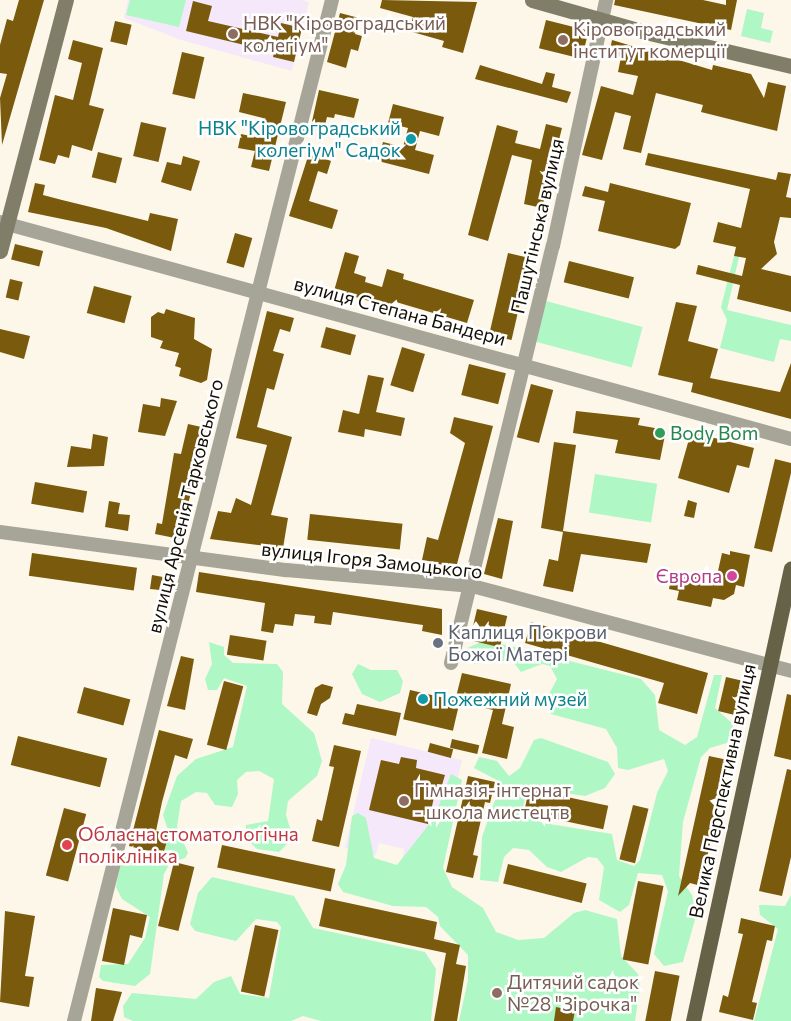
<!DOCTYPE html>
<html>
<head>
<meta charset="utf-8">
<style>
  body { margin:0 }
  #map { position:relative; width:791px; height:1021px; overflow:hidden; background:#fdf7ea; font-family:Commissioner,sans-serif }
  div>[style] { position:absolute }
  .education>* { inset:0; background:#f5e8fb }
  .green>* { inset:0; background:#aff7c5; transform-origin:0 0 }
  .building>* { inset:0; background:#7a5a0c; transform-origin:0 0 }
  .street>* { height:14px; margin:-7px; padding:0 7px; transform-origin:7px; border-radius:7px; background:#a7a597 }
  .secondary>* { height:15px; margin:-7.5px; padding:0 7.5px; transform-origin:7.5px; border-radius:7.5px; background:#807e69 }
  .primary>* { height:15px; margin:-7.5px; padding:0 7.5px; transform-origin:7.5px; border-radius:7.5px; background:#656248 }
  .dots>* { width:14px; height:14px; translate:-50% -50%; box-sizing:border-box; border:2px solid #fff; border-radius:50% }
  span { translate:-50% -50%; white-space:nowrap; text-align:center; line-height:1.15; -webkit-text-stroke:5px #fff; paint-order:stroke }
  .education-label { font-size:19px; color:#785e54 }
  .left { translate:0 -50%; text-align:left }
  .culture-label { font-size:19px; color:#0d838f }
  .right { translate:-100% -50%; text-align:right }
  .street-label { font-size:19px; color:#140f05 }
  .leisure-label { font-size:19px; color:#27864d }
  .hotel-label { font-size:19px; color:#b23c85 }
  .worship-label { font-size:19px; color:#5b616d }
  .health-label { font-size:19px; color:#be3a42 }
</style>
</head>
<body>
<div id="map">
  <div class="education">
    <i style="clip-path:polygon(128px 0,301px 0,309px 2px,292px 71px,181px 40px,124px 18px)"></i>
    <i style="clip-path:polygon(371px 738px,462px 760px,436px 869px,402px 861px,404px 849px,379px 843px,376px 855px,345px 848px)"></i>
  </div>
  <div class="green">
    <i style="clip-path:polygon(130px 0,186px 0,179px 27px,126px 15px)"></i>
    <i style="clip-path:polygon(747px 9px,764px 13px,761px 28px,773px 31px,770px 43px,741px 36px)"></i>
    <i style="clip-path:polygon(734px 256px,739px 257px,727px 310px,791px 325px,791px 341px,780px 339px,774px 362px,720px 348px,727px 320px,721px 307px)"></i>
    <i style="left:546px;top:301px;width:100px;height:42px;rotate:15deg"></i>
    <i style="left:595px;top:474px;width:63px;height:39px;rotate:9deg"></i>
    <i style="clip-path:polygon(486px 640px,641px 679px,655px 695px,659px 730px,685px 745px,697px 737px,714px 675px,722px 675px,715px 708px,733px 724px,730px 742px,710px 748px,701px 757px,683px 822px,679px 876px,692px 895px,696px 916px,683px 962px,664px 966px,654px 954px,668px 891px,662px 875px,638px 873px,629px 905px,620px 912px,599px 900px,604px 867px,597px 858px,588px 857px,561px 872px,547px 867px,529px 850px,513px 848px,504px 857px,498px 882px,480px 880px,482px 837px,500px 786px,497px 780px,474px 768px,479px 757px,497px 761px,509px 776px,520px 768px,534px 740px,541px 738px,608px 762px,615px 774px,605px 788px,585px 796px,527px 787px,522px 813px,543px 823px,612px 834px,617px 860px,634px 866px,640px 860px,657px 793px,668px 771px,664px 759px,628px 770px,618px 768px,617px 748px,606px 729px,551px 714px,548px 696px,557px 679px,550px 666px,542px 664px,521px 672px,512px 660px,474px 664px,465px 649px)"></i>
    <i style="clip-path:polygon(209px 642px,224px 647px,224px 655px,233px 663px,277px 664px,283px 672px,282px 704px,314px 733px,322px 761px,317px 776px,288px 801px,286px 815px,293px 838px,279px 852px,257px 849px,246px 839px,246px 825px,268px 821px,274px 779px,259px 771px,246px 772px,237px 780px,238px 794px,232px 807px,215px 805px,207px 793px,196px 792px,181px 801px,177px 827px,188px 853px,185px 858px,170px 863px,164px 874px,150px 974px,135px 986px,103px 981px,99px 977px,101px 965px,128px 964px,145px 938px,150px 917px,122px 899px,116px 887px,121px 858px,127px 853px,164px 855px,168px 830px,163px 815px,177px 776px,196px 759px,233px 747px,247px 686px,224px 678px,217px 690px,208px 690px,205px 679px,212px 664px)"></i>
    <i style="clip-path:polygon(358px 664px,371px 670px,397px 670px,403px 681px,400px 693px,380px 702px,362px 694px,352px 674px)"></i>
    <i style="clip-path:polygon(451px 774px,462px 780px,443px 868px,452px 887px,483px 908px,496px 932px,518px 940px,544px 938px,574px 913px,585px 910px,617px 919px,621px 956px,638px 974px,640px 988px,635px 1021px,459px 1021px,468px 980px,468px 955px,440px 926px,438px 917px,426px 907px,393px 906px,343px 892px,338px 884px,346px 865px,352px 816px,358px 813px,366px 818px,374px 858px,397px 865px,434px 818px)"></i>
    <i style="clip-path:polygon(212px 877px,294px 896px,313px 928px,425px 952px,436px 969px,431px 1021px,321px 1021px,303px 1016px,291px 1021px,133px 1021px,124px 1017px,123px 1006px,132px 993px,196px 999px,214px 982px,231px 976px,240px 994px,269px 998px,281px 927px,277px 922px,256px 919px,236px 941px,195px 931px,190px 924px,198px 893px)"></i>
    <i style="clip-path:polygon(791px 895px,791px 1021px,754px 1021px,778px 929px,760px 915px,759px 905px,785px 906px)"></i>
  </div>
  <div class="building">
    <i style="clip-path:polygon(19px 0,44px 0,2px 145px,0 98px,7px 74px,0 73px,0 45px,7px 19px,13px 21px)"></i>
    <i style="clip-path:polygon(382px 0,477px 2px,463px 53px,442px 47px,444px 41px,409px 31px,413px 17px,380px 8px)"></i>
    <i style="clip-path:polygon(615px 0,703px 0,726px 5px,726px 0,737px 0,731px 30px,614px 5px)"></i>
    <i style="clip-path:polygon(193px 1px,212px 6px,208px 21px,278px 37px,281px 23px,302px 28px,294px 62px,273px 57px,274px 52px,186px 31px)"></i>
    <i style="clip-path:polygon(340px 13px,359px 18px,355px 34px,362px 36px,358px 51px,351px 49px,346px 68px,327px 62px)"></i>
    <i style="left:546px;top:20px;width:44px;height:29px;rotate:14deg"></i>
    <i style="left:115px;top:21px;width:17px;height:21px;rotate:13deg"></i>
    <i style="clip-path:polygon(73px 40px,103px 48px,89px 105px,104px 109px,92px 151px,72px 145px,69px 158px,58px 155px,55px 164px,39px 160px,55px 95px,73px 100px,82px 63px,68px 59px)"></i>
    <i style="clip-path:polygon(612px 40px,712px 70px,713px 65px,751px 74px,764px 98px,768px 82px,786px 86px,777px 131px,701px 112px,703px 105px,656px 93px,641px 153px,623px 149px,631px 116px,615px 112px,602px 160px,582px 155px,601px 86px,633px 95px,638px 76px,618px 72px,621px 57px,609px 54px)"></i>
    <i style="left:182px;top:52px;width:23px;height:43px;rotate:13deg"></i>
    <i style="clip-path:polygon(480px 65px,542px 84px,546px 72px,555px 74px,552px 87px,571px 92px,567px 103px,475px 79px)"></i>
    <i style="clip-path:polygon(319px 90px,359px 99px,354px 118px,335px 114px,334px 118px,327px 117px,324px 129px,311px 126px)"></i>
    <i style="clip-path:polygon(243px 93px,286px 102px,269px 171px,251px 167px,255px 151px,238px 148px,241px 134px,259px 138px,263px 118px,239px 112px)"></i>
    <i style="clip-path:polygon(393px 104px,444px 117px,439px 136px,420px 131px,415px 150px,434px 155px,429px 174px,378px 161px,383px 142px,403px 147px,408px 128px,388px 123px)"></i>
    <i style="left:141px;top:122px;width:26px;height:35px;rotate:13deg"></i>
    <i style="clip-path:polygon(546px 124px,562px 128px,542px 208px,524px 204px,532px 160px,512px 155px,488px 241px,468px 235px,497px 125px,518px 131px,515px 143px,540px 149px)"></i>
    <i style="clip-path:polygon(311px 147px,322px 150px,320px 157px,331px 161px,327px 174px,318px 171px,309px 201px,338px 210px,332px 229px,289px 216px)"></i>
    <i style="left:98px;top:152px;width:25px;height:26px;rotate:14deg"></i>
    <i style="clip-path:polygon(648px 153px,776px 180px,778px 172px,791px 174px,786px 197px,791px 198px,791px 218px,780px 217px,774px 242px,777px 254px,761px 269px,791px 276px,791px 312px,737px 299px,740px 285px,696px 274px,698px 265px,742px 276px,746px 258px,734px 256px,736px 247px,713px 242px,718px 222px,741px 228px,750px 189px,645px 165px)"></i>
    <i style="clip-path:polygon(183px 156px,200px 161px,191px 191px,161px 182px,167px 162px,181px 165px)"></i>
    <i style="clip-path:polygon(35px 183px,45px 185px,43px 195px,62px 200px,148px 221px,150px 213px,178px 219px,171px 251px,106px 228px,28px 212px)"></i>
    <i style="clip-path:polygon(610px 183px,691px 203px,680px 245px,675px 249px,598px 231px,605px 201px,582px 196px,585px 186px,608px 192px)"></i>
    <i style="left:235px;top:233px;width:18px;height:31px;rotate:16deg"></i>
    <i style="left:15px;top:244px;width:29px;height:16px;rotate:14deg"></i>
    <i style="clip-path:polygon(345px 252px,359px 256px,354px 273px,366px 277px,365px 282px,382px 287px,387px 269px,404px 274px,403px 279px,474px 300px,467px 323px,396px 302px,394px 308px,334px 291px)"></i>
    <i style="left:508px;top:253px;width:23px;height:84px;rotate:13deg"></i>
    <i style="left:569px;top:261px;width:67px;height:22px;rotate:14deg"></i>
    <i style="left:10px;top:279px;width:13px;height:19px;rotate:13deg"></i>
    <i style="left:94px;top:286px;width:39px;height:28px;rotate:15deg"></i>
    <i style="clip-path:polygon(676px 302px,697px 306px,688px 341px,718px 349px,710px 378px,780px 392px,791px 363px,791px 419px,691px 392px,693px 383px,658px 375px)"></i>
    <i style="clip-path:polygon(166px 309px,195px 318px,194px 339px,212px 349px,207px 380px,201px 383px,179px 376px,181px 368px,175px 366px,179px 353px,160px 348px,163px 341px,151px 337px,151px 317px,158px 312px,164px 314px)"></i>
    <i style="clip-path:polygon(267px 311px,294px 318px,290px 332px,280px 329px,273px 351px,284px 354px,274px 390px,267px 388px,257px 427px,292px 437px,271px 515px,288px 518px,283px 548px,210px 539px,218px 511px,231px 513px,236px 498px,251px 505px,267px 445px,236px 438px)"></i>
    <i style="left:326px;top:327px;width:31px;height:21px;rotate:15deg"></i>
    <i style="clip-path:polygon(0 329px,30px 336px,24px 359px,0 352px)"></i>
    <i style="left:402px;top:347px;width:24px;height:40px;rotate:17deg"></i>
    <i style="left:469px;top:364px;width:38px;height:32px;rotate:14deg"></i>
    <i style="clip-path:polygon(368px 375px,384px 378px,376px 412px,405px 418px,401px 436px,365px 429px,364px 437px,338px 432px,343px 410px,359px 414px)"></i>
    <i style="left:531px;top:384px;width:23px;height:55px;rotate:15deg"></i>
    <i style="clip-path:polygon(161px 398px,177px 401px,165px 436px,138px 432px,143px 404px,160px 407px)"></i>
    <i style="clip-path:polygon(576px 411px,640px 418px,638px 425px,666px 430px,660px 460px,615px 453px,618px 440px,573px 433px)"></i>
    <i style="clip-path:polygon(454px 417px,493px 426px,456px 568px,422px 560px,427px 537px,438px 540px,465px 443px,450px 433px)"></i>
    <i style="clip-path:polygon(188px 424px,206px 428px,180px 539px,155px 534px,157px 523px,162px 524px,174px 453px,181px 454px)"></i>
    <i style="clip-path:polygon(691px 432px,754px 448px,749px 468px,737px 465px,729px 493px,678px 478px)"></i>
    <i style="clip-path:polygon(93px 434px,108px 437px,104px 466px,67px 467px,71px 446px,91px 449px)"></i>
    <i style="clip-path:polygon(554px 442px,576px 445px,563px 531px,651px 544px,647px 563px,581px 554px,573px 592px,543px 586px,549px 559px,558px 561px,563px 532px,541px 528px)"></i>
    <i style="clip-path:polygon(775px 459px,791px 463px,791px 473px,772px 552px,754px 548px)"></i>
    <i style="left:35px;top:482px;width:53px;height:22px;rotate:10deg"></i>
    <i style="clip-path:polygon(688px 500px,697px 503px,694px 518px,684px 516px)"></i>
    <i style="clip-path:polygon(109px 501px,120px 503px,118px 514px,130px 515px,128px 531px,105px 527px)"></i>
    <i style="left:310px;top:514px;width:93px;height:26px;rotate:6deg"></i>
    <i style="clip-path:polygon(498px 518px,513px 521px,502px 579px,484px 574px)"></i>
    <i style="clip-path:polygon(730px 551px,750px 555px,744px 587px,736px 585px,734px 594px,724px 600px,713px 598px,711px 607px,677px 600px,679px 591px,669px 589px,672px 571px,716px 580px,722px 553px,730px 555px)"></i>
    <i style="left:32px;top:553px;width:106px;height:23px;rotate:8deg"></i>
    <i style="clip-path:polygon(199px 572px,442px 609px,442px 635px,422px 631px,423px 625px,333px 612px,331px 625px,314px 623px,315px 616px,295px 614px,293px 626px,275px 624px,273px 633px,261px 631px,265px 603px,196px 592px)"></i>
    <i style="clip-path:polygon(152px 575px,163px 577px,160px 590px,150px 589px)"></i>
    <i style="left:477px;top:609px;width:31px;height:32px;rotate:13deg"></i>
    <i style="clip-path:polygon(531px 622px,708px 673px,697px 714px,658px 703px,664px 683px,525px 643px)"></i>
    <i style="left:230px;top:635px;width:37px;height:20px;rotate:9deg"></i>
    <i style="clip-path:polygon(181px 656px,194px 659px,185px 710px,167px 706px)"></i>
    <i style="clip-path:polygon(462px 673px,511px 684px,502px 724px,514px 727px,507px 759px,482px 753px,493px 710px,455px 701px)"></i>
    <i style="left:726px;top:677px;width:18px;height:35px;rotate:13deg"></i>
    <i style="left:224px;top:681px;width:20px;height:66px;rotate:15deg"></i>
    <i style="clip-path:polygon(322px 684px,333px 687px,330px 698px,321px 704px,317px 716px,307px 713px,315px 688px)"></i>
    <i style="left:84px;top:687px;width:48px;height:27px;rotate:15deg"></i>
    <i style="left:410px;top:690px;width:51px;height:30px;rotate:13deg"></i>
    <i style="clip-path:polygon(787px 694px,791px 695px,791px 760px,774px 756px)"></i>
    <i style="clip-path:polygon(357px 704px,401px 713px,396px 736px,342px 724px,345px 713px,354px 715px)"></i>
    <i style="clip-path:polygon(159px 730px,193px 739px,187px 759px,175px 755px,162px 802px,156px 831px,169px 834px,163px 855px,129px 846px)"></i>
    <i style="left:18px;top:736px;width:92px;height:30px;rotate:14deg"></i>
    <i style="left:452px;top:739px;width:28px;height:9px;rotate:13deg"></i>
    <i style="left:430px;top:743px;width:24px;height:9px;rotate:15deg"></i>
    <i style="clip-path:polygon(334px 745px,361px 751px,339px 847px,312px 841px,317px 819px,322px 821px,334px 767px,329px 766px)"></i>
    <i style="clip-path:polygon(709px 756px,728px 760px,701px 886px,690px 883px,678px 896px)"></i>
    <i style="clip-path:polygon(401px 757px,417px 760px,416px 768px,445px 775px,442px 785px,437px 784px,428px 824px,369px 810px,381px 760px,399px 764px)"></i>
    <i style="clip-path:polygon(787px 769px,791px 770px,791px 857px,782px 896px,759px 891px)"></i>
    <i style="clip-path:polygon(468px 776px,495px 782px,490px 803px,485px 802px,473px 855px,478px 856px,473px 878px,446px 872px)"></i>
    <i style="left:529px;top:789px;width:81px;height:24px;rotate:12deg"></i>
    <i style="left:633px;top:805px;width:16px;height:56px;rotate:14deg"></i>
    <i style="left:64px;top:808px;width:23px;height:70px;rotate:15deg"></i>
    <i style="left:222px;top:845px;width:116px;height:23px;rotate:12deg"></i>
    <i style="left:174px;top:862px;width:21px;height:66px;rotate:14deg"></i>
    <i style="left:508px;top:864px;width:81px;height:20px;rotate:14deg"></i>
    <i style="left:638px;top:881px;width:26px;height:80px;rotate:11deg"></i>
    <i style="clip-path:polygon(325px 898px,437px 922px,434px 939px,460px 945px,456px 964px,466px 966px,457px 1021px,434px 1021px,446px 953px,319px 926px)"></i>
    <i style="clip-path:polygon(113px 908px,147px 915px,142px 938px,130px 935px,124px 965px,102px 961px)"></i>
    <i style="clip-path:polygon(5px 911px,35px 916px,25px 976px,34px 977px,29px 1007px,0 1002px)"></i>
    <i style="clip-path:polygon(741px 918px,775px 926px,772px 941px,767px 940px,752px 1002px,757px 1003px,753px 1020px,719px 1012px,723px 995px,728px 997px,743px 934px,738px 933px)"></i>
    <i style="left:255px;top:925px;width:24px;height:68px;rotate:12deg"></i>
    <i style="left:655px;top:971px;width:25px;height:51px;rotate:11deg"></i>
    <i style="clip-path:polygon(96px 988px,122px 992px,113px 1021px,91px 1021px)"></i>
    <i style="clip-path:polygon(556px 1007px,575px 1011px,573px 1021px,554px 1021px)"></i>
  </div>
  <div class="street">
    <i style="left:0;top:222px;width:820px;rotate:15.34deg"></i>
    <i style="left:0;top:532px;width:289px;rotate:7.6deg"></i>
    <i style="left:286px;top:570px;width:187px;rotate:4.9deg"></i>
    <i style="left:472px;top:586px;width:330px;rotate:14.9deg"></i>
    <i style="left:451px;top:663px;width:429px;rotate:-76.3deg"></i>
    <i style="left:553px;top:246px;width:252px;rotate:-77.8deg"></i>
    <i style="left:74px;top:1021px;width:1053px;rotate:-75.82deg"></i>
  </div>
  <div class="secondary">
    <i style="left:532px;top:0;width:117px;rotate:15.8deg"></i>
    <i style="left:645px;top:32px;width:150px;rotate:13.1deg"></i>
    <i style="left:0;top:251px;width:260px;rotate:-75.3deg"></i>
  </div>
  <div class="primary">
    <i style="left:693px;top:1021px;width:463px;rotate:-77.8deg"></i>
  </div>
  <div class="dots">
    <i style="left:233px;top:34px;background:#8d6e63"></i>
    <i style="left:563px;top:40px;background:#8d6e63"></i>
    <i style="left:411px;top:139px;background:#0f9aa8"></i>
    <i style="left:660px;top:433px;background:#2e9e5b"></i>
    <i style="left:732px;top:576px;background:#d1479c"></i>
    <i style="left:438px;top:643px;background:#6b7280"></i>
    <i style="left:423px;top:699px;background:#0f9aa8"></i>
    <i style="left:404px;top:801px;background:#8d6e63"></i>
    <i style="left:67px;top:845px;background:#e0444e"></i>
    <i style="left:497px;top:993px;background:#8d6e63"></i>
  </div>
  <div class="education-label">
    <span class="left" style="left:243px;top:34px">НВК "Кіровоградський<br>колегіум"</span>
    <span class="left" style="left:573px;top:40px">Кіровоградський<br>інститут комерції</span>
    <span class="left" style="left:414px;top:801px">Гімназія-інтернат<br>- школа мистецтв</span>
    <span class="left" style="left:507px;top:993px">Дитячий садок<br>№28 "Зірочка"</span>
  </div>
  <div class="culture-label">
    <span class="right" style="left:401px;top:139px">НВК "Кіровоградський<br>колегіум" Садок</span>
    <span class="left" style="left:433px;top:699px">Пожежний музей</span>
  </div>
  <div class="street-label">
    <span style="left:537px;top:226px;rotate:-77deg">Пашутінська вулиця</span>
    <span style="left:400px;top:311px;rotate:15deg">вулиця Степана Бандери</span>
    <span style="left:185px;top:506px;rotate:-76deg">вулиця Арсенія Тарковського</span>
    <span style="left:372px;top:560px;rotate:6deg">вулиця Ігоря Замоцького</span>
    <span style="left:722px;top:791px;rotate:-78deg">Велика Перспективна вулиця</span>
  </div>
  <div class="leisure-label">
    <span class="left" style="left:670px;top:433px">Body Bom</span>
  </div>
  <div class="hotel-label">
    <span class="right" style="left:722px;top:576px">Європа</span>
  </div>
  <div class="worship-label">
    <span class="left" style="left:448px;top:643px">Каплиця Покрови<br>Божої Матері</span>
  </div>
  <div class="health-label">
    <span class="left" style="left:78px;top:845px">Обласна стоматологічна<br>поліклініка</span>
  </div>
</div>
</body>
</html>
